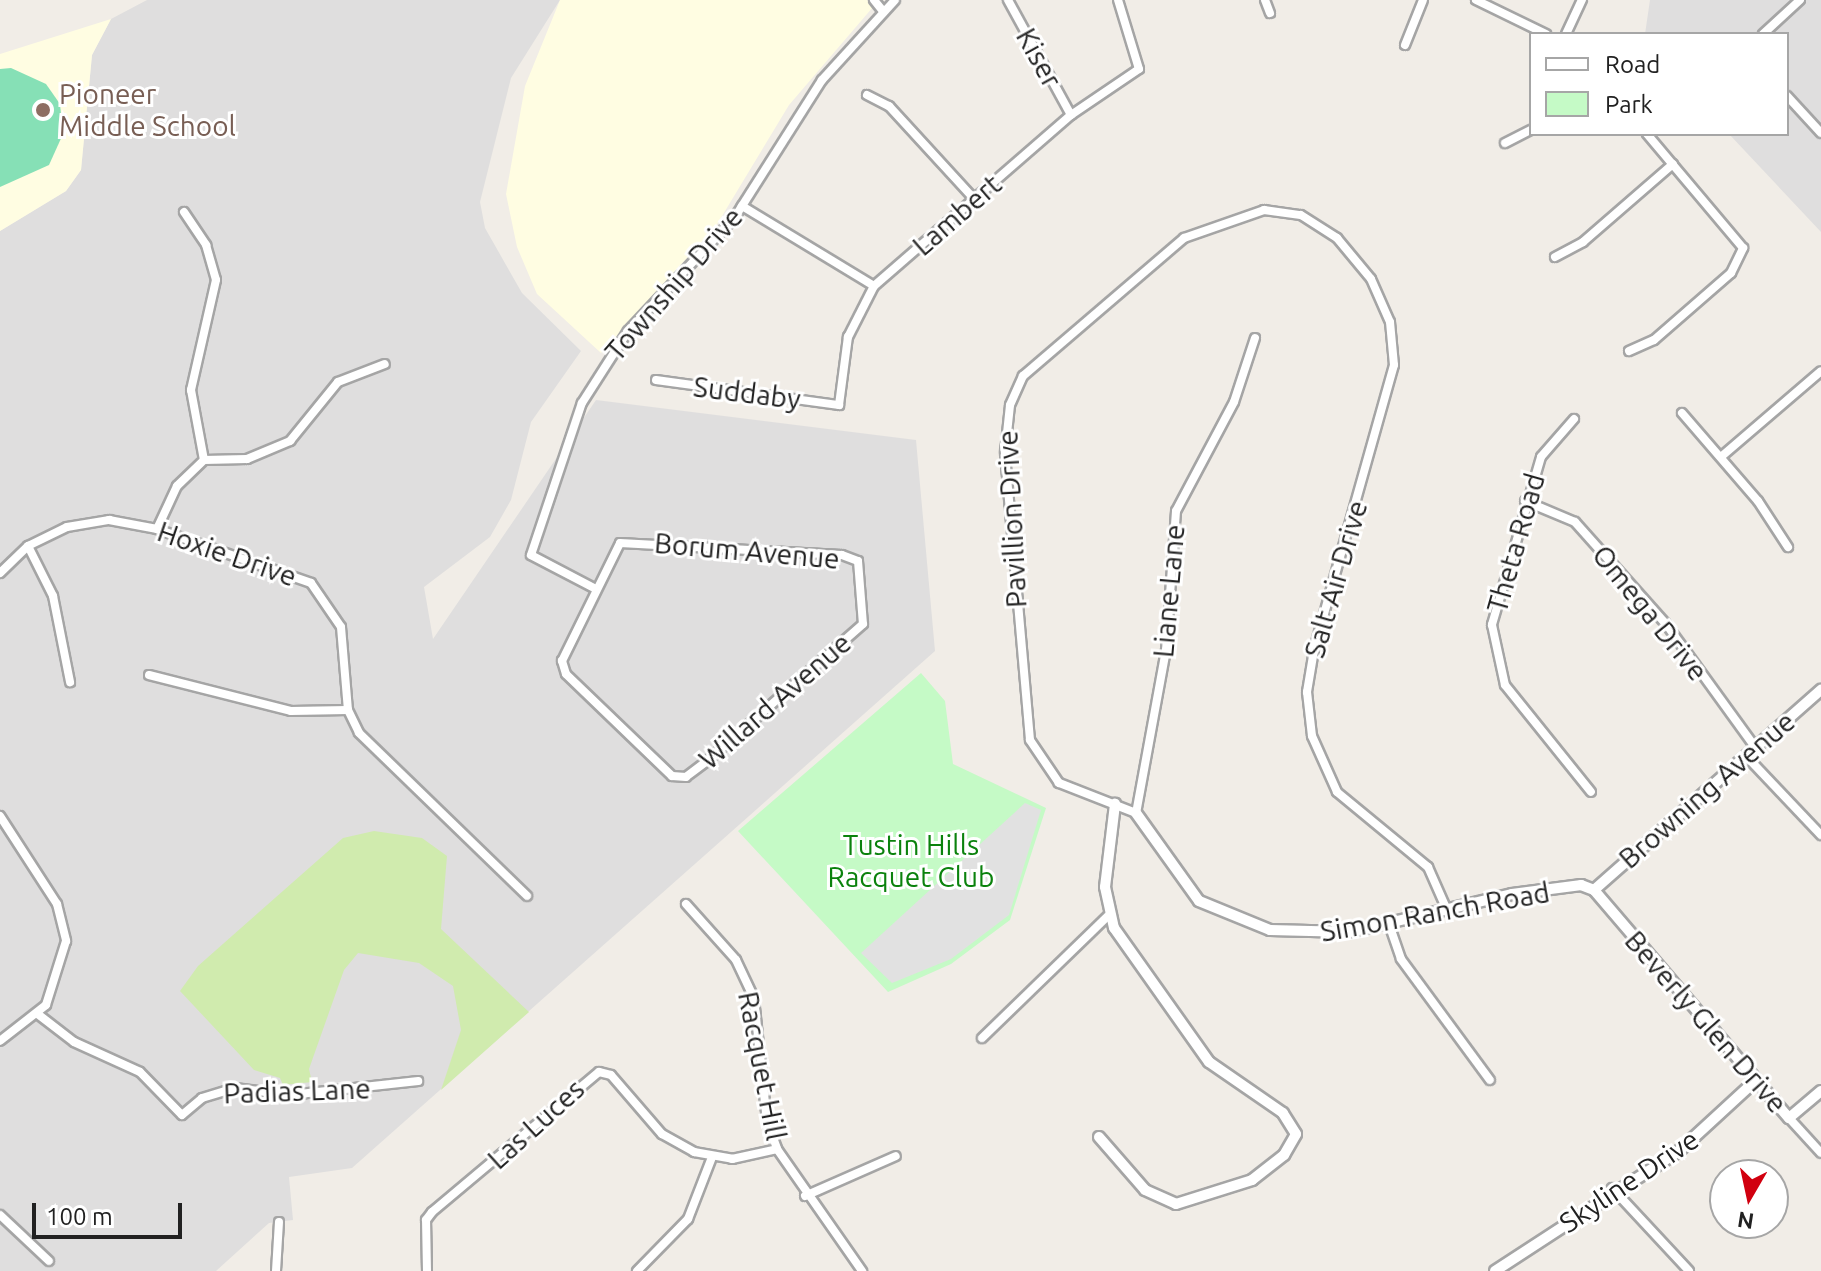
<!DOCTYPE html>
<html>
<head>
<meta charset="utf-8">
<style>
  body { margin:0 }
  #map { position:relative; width:1821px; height:1271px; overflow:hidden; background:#f1ede7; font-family:Ubuntu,sans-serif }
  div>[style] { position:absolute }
  .residential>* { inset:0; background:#dfdede }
  .education>* { inset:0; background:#fffde2 }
  .grass>* { inset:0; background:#d0ebae }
  .park>* { inset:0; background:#c5fac6 }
  .pitch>* { inset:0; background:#86e0b6 }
  .parking>* { inset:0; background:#e1e1e1 }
  .roads { filter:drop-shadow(2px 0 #a5a5a5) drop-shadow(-2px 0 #a5a5a5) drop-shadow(0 2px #a5a5a5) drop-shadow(0 -2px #a5a5a5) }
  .minor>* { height:8px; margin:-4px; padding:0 4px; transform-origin:4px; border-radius:4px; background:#fff }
  .tertiary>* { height:10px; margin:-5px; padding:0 5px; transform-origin:5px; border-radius:5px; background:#fff }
  .dots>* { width:22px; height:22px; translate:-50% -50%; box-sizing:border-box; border:4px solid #fff; border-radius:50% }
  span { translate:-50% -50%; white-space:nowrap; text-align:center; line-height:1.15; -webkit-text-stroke:6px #fff; paint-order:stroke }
  .street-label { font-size:28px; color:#212121 }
  .education-label { font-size:28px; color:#785e54 }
  .left { translate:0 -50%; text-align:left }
  .park-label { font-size:28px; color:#0b820d }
  .legend { position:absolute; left:1529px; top:32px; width:260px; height:104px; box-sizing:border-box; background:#fff; border:2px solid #a6a6a6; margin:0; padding:10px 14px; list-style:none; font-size:24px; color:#212121 }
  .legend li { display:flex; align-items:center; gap:16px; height:40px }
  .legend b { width:40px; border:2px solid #a6a6a6 }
  .north { position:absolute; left:1709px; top:1159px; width:80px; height:80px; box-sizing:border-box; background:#fff; border:2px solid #a6a6a6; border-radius:50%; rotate:189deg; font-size:22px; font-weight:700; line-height:32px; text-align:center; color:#212121 }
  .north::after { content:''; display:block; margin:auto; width:28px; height:36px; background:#d1000f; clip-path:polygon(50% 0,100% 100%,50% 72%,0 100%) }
  .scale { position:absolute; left:32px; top:1203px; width:150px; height:36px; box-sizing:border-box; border:4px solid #212121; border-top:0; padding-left:10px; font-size:24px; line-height:28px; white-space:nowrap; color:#212121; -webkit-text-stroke:6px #fff; paint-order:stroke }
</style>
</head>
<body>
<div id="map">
  <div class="residential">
    <i style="clip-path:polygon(147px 0,560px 0,511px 78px,480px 202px,485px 228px,522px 293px,581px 351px,531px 422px,511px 500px,490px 537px,424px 587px,433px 639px,596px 400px,916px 440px,935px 651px,352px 1168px,289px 1177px,293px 1220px,269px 1223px,216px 1271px,0 1271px,0 231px,66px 191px,81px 170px,92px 55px,111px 19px)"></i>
    <i style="clip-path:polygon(1650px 0,1821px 0,1821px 232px,1729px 134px,1787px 134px,1787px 34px,1645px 34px)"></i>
  </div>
  <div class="education">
    <i style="clip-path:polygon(560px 0,867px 0,873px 7px,789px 105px,716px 226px,601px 353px,537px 294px,517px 247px,506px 194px,525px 86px)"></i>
    <i style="clip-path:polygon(111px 19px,92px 55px,81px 170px,66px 191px,0 231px,0 54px)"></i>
  </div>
  <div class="grass">
    <i style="clip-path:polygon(374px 831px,422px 838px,447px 856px,441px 929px,529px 1012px,441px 1090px,461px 1030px,453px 986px,419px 963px,358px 953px,344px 970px,309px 1069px,312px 1082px,283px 1085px,280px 1078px,254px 1070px,180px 991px,198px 966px,343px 838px)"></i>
  </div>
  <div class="park">
    <i style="clip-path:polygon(921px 673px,945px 701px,953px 764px,1046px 808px,1010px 920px,951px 964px,888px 992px,738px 831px)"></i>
  </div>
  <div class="pitch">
    <i style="clip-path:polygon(11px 68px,46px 84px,60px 104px,63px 134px,49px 165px,0 187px,0 69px)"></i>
  </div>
  <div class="parking">
    <i style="clip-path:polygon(1025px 803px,1041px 810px,1009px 915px,951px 959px,892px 983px,861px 953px)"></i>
  </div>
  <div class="roads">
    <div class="minor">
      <i style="left:874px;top:0;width:14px;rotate:51deg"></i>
      <i style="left:1008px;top:0;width:131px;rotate:61.3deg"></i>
      <i style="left:1265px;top:0;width:14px;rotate:69deg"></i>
      <i style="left:1476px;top:0;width:78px;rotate:25.9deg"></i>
      <i style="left:1566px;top:34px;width:38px;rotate:-65deg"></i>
      <i style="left:1763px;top:34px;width:50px;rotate:-42.6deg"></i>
      <i style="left:1405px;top:45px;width:48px;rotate:-68.2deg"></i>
      <i style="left:867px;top:95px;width:25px;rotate:27deg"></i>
      <i style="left:889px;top:106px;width:127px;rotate:47.5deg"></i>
      <i style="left:1787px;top:96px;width:50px;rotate:47.4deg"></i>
      <i style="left:1505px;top:143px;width:29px;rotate:-27deg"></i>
      <i style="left:742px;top:206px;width:154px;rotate:31.2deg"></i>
      <i style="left:184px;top:212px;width:40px;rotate:56deg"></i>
      <i style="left:206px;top:245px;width:36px;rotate:74deg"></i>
      <i style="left:216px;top:280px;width:113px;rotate:102.8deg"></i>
      <i style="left:191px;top:390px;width:71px;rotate:79.5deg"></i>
      <i style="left:1555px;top:257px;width:32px;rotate:-28deg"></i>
      <i style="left:1583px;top:242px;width:119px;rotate:-40.9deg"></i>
      <i style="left:1255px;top:338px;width:67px;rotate:108.2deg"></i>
      <i style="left:1234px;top:402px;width:123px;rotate:118deg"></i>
      <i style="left:1176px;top:511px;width:139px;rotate:94.1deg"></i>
      <i style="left:1166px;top:650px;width:166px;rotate:100.4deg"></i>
      <i style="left:1136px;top:813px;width:83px;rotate:-158.7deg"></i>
      <i style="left:1059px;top:783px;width:52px;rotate:-124deg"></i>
      <i style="left:1030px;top:740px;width:289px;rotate:-95deg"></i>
      <i style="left:1005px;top:452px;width:47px;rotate:-83.9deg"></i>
      <i style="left:1010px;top:405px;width:32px;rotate:-66deg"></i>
      <i style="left:1023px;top:376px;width:212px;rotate:-40.6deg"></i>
      <i style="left:1184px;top:238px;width:85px;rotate:-19.3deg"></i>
      <i style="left:1264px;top:210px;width:37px;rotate:8deg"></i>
      <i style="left:1301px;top:215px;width:43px;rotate:32.6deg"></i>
      <i style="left:1337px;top:238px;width:53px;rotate:50.3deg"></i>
      <i style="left:1371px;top:279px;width:47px;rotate:66.2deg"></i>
      <i style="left:1390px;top:322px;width:43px;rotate:84.7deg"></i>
      <i style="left:1394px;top:365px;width:296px;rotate:105.7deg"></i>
      <i style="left:1314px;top:650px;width:43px;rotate:99.5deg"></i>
      <i style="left:1307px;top:692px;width:44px;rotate:83.5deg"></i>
      <i style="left:1312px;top:736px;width:61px;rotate:65.9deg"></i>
      <i style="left:1337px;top:792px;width:118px;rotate:39.5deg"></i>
      <i style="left:1428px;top:867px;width:47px;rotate:66.2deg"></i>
      <i style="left:1629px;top:351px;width:27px;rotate:-24deg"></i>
      <i style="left:1654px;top:340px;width:102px;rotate:-41deg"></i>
      <i style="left:1731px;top:273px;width:28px;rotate:-64deg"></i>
      <i style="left:1743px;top:248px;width:149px;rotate:-130.1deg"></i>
      <i style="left:656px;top:380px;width:185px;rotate:7.8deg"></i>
      <i style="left:839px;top:405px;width:69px;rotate:-82.5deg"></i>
      <i style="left:848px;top:337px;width:57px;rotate:-63deg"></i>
      <i style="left:874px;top:286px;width:261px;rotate:-41deg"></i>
      <i style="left:1071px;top:115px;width:82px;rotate:-34.1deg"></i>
      <i style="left:1139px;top:69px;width:72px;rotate:-106.9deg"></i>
      <i style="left:1682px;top:413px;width:116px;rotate:49.2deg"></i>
      <i style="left:1758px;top:501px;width:55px;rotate:56.9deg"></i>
      <i style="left:1574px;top:419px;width:50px;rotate:131deg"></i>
      <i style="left:1541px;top:457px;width:175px;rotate:106.3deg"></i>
      <i style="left:1492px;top:625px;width:61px;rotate:77.8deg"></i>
      <i style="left:1505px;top:685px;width:137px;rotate:51.2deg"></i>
      <i style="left:1722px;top:456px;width:130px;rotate:-40.6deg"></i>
      <i style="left:1525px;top:501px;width:54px;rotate:22.8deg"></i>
      <i style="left:1575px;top:522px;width:137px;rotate:48.3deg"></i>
      <i style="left:1666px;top:624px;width:152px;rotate:54.1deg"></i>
      <i style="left:157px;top:529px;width:47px;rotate:-65.1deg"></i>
      <i style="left:177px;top:486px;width:37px;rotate:-44deg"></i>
      <i style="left:204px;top:460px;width:43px;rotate:-1.3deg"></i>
      <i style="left:247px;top:459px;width:47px;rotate:-22.7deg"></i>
      <i style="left:290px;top:441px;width:76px;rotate:-50.9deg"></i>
      <i style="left:338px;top:382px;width:50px;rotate:-21deg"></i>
      <i style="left:620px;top:543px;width:222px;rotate:3.1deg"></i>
      <i style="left:842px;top:555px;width:17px;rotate:21deg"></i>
      <i style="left:858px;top:561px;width:63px;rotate:85.5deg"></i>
      <i style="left:863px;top:624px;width:208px;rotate:138.7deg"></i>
      <i style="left:707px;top:761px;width:26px;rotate:143deg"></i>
      <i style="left:686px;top:777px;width:14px;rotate:-176deg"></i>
      <i style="left:672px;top:776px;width:147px;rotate:-136.1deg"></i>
      <i style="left:566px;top:674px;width:14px;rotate:-107deg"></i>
      <i style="left:562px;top:661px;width:131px;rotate:-63.8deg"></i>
      <i style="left:28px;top:546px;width:56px;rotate:63.4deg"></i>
      <i style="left:53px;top:596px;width:88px;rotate:78.8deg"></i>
      <i style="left:0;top:573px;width:39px;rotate:-44deg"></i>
      <i style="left:28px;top:546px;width:43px;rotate:-26deg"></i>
      <i style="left:67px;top:527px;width:43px;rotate:-9.5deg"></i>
      <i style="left:109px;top:520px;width:49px;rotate:10.6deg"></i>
      <i style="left:157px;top:529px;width:163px;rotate:19.3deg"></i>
      <i style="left:311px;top:583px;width:53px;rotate:55.7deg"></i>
      <i style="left:341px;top:627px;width:83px;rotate:85.2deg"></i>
      <i style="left:348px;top:710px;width:25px;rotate:64deg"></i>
      <i style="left:359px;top:733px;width:234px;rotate:44.1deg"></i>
      <i style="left:594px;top:588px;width:71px;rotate:-152.4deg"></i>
      <i style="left:531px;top:555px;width:160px;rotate:-71.5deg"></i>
      <i style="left:582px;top:403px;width:85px;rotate:-57.4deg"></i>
      <i style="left:628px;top:331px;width:156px;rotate:-46.8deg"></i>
      <i style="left:735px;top:217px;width:162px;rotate:-57.6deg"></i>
      <i style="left:822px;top:80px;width:108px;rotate:-47.6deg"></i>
      <i style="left:149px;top:675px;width:146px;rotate:14.2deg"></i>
      <i style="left:291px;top:711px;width:57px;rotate:-1deg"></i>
      <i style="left:1746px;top:756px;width:109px;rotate:46.5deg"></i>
      <i style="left:0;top:816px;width:105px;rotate:57.1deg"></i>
      <i style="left:57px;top:904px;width:38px;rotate:76deg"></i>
      <i style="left:66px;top:941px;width:67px;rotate:107.4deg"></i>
      <i style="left:46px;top:1005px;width:58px;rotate:142deg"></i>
      <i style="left:686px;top:904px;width:75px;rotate:48.2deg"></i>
      <i style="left:736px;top:960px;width:42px;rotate:64.7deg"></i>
      <i style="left:754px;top:998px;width:124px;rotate:84deg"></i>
      <i style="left:767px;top:1121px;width:30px;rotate:70deg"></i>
      <i style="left:777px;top:1149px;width:149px;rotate:55.1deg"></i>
      <i style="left:1389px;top:924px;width:37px;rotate:71deg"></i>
      <i style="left:1401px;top:959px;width:150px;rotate:53.7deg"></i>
      <i style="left:39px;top:1015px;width:44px;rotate:37.6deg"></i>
      <i style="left:74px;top:1042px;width:72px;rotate:24.4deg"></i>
      <i style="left:140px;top:1072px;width:60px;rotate:45.7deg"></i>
      <i style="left:182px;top:1115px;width:26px;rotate:-40deg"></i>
      <i style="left:202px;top:1098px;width:34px;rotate:-17deg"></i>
      <i style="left:235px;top:1088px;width:55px;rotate:7.3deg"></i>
      <i style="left:290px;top:1095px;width:129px;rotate:-6.2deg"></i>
      <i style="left:982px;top:1038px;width:175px;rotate:-44.1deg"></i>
      <i style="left:1789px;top:1118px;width:47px;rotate:47.6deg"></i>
      <i style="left:1612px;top:1188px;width:113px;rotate:47.1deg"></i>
      <i style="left:805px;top:1196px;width:99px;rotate:-23.7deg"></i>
      <i style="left:0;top:1215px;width:67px;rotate:43.2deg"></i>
      <i style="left:276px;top:1271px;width:49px;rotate:-86.5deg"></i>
      <i style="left:427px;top:1271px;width:51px;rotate:-91.1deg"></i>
      <i style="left:426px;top:1220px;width:10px;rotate:-53deg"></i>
      <i style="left:432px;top:1212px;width:218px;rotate:-40deg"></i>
      <i style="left:599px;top:1072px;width:12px;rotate:14deg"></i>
      <i style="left:611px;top:1075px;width:78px;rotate:49.2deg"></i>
      <i style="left:662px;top:1134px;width:37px;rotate:29deg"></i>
      <i style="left:694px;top:1152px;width:39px;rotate:10deg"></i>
      <i style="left:732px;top:1159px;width:46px;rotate:-12.5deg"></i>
      <i style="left:637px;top:1271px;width:73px;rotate:-45.6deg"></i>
      <i style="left:688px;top:1219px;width:66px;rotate:-68.8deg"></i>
    </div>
    <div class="tertiary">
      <i style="left:1136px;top:813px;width:108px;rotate:54.4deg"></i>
      <i style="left:1199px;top:901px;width:77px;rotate:22.2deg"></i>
      <i style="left:1270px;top:930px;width:80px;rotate:1.4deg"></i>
      <i style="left:1350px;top:932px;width:166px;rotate:-13.2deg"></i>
      <i style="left:1512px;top:894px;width:70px;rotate:-7.4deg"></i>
      <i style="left:1581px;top:885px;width:14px;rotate:21deg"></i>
      <i style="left:1594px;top:890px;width:300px;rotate:49.5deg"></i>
      <i style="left:1789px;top:1118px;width:42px;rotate:-40.2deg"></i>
      <i style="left:1594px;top:890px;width:303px;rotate:-41.4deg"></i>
      <i style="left:1099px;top:1137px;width:70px;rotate:49deg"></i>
      <i style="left:1145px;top:1190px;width:34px;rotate:24deg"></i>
      <i style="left:1176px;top:1204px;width:80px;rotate:-17.5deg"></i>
      <i style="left:1252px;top:1180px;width:41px;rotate:-38deg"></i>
      <i style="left:1284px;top:1155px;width:24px;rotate:-60deg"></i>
      <i style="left:1296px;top:1134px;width:25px;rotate:-122deg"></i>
      <i style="left:1283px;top:1113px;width:90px;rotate:-145.4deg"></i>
      <i style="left:1209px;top:1062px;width:164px;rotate:-125.3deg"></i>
      <i style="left:1114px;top:928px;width:42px;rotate:-102.4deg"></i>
      <i style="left:1105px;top:887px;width:84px;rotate:-83.1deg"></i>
      <i style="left:1495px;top:1271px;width:220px;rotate:-33.1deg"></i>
      <i style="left:1679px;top:1151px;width:103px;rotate:-42.6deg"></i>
    </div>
  </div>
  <div class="dots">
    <i style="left:43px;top:110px;background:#8d6e63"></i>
  </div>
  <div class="street-label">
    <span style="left:1039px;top:58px;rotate:61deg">Kiser</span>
    <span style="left:957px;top:215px;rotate:-41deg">Lambert</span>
    <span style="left:674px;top:284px;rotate:-49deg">Township Drive</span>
    <span style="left:747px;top:393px;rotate:7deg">Suddaby</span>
    <span style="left:1012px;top:519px;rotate:-93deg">Pavillion Drive</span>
    <span style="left:1516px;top:543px;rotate:-74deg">Theta Road</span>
    <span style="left:747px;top:551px;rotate:5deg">Borum Avenue</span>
    <span style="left:227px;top:554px;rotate:19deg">Hoxie Drive</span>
    <span style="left:1336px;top:579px;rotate:-74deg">Salt Air Drive</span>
    <span style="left:1169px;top:591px;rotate:-85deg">Liane Lane</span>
    <span style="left:1650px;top:613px;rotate:51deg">Omega Drive</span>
    <span style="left:775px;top:701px;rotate:-41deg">Willard Avenue</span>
    <span style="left:1707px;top:790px;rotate:-41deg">Browning Avenue</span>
    <span style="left:1435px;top:912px;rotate:-10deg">Simon Ranch Road</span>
    <span style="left:1706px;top:1022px;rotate:49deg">Beverly Glen Drive</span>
    <span style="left:762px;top:1066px;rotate:79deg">Racquet Hill</span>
    <span style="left:297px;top:1091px;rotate:-2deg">Padias Lane</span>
    <span style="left:536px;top:1124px;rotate:-42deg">Las Luces</span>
    <span style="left:1629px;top:1181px;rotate:-34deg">Skyline Drive</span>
  </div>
  <div class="education-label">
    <span class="left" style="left:59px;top:110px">Pioneer<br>Middle School</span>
  </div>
  <div class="park-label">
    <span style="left:911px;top:861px">Tustin Hills<br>Racquet Club</span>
  </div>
  <ul class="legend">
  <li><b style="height:10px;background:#fff"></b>Road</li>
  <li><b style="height:22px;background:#c5fac6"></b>Park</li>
  </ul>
  <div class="north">N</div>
  <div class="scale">100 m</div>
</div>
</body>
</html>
